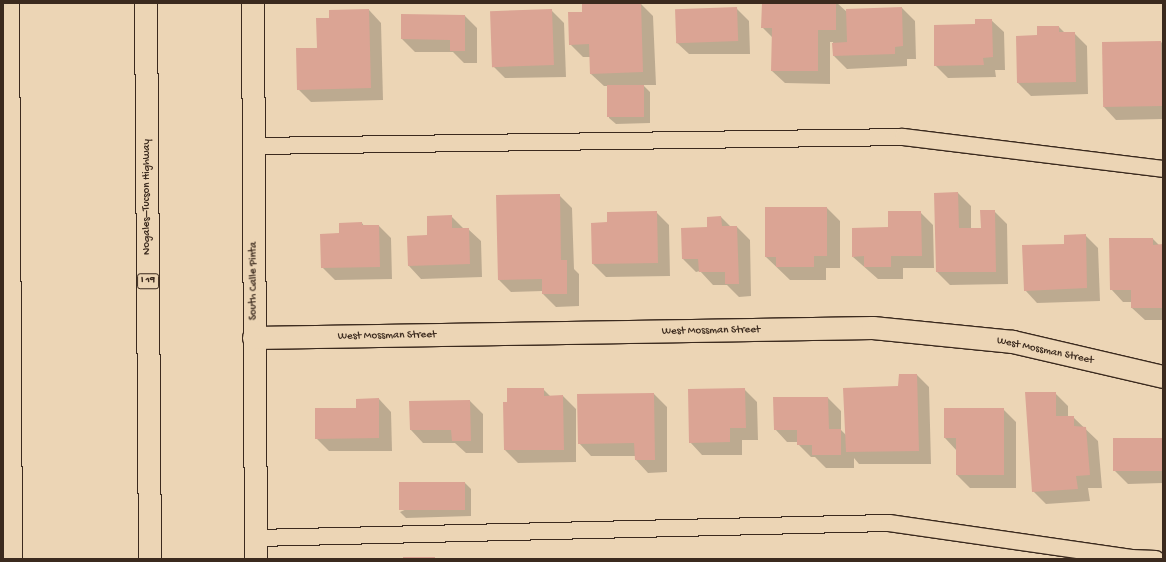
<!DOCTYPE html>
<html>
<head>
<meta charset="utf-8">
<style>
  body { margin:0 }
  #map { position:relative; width:1166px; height:562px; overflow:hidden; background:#ecd5b5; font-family:"Gochi Hand",sans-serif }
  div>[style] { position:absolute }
  .shadow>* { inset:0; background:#0003 }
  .building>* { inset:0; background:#dba494; transform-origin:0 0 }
  .roads { filter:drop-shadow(1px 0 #3b2a1e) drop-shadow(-1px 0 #3b2a1e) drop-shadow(0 1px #3b2a1e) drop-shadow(0 -1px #3b2a1e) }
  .service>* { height:16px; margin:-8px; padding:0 8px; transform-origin:8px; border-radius:8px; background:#ecd5b5 }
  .minor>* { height:22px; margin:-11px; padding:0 11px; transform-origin:11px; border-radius:11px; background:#ecd5b5 }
  .motorway>* { height:22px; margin:-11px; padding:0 11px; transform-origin:11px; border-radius:11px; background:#ecd5b5 }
  span { translate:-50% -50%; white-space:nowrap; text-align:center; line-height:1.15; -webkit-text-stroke:3.5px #ecd5b5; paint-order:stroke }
  .shield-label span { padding:1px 3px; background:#ecd5b5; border:1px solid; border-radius:3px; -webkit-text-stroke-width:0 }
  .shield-label { font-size:10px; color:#3b2a1e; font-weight:700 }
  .street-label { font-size:11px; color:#3b2a1e }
  .frame { position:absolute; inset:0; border:4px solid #3b2a1e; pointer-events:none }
</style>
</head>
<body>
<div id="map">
  <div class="shadow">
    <i style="clip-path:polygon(583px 3px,641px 4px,653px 16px,656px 85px,643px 85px,650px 92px,650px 123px,616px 124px,609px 118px,608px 86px,604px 86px,591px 74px,590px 57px,583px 57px,570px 44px,584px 13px)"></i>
    <i style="clip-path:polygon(763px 3px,837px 3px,847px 12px,902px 8px,915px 21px,916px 59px,907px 59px,907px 66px,847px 69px,834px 56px,833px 42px,830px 42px,830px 84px,785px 83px,772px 71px,773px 38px,763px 28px)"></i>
    <i style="clip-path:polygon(737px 9px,749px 21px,750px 54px,689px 54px,676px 42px)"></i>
    <i style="clip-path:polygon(369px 10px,381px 23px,383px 100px,311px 102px,298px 89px,330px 19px)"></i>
    <i style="clip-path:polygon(551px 10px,564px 23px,566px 77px,505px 78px,492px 65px)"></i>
    <i style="clip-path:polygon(402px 15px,465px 16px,477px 28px,477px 63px,464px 63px,453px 52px,415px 52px,402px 39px)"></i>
    <i style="clip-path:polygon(991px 20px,1004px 32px,1005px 70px,995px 70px,996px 77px,948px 78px,935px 65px,976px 25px)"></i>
    <i style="clip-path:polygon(1059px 27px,1065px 33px,1074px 33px,1087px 46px,1088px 94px,1031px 96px,1018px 83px,1038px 36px)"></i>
    <i style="clip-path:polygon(1161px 42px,1163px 44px,1163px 119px,1116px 120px,1104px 107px)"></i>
    <i style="clip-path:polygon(958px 193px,971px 206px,971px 229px,982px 229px,994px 211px,1007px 224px,1008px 284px,950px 285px,937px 272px,935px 194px)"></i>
    <i style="clip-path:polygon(559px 195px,572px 208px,574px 269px,579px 274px,579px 306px,556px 307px,543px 294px,543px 291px,511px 292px,499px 280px)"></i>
    <i style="clip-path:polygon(827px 208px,840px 221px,840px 268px,826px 268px,826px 280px,790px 280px,766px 257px)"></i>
    <i style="clip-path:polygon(656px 212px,669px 225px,670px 276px,606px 277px,593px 264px,592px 224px,608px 223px)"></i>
    <i style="clip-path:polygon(920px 212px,933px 225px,934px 268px,903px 268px,903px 279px,878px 279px,853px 257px)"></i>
    <i style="clip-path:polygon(451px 216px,464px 229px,468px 229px,481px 241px,482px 277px,421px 279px,409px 266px,428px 236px)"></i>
    <i style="clip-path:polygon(721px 217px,731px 227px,737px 227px,750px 240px,751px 296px,739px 297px,727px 285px,713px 285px,700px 271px,696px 272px,683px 259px,709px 228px)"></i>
    <i style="clip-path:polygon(362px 223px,364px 226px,379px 226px,391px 238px,392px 279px,335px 280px,322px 267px,340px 234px)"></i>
    <i style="clip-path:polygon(1085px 235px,1098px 248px,1100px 301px,1037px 303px,1025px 290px,1065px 245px)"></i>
    <i style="clip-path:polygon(1153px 239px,1159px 245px,1163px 245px,1163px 320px,1145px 320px,1132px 308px,1132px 302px,1123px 302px,1111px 289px)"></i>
    <i style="clip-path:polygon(917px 375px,929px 387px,931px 464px,859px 464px,854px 458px,854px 468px,826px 468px,815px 457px,811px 457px,798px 444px,798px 442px,787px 442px,775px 429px,828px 398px,841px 411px,841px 430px,846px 435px)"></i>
    <i style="clip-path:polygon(543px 389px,551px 397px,563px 396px,576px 409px,576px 462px,518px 463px,505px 450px,504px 403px)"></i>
    <i style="clip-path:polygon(744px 389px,757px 402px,758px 440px,742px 440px,742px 455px,702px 455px,690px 442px)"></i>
    <i style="clip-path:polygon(1055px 393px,1068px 406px,1068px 417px,1073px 417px,1098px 441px,1102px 488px,1088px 488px,1090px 501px,1046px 504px,1033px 491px)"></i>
    <i style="clip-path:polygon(654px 394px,667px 407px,667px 472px,648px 473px,636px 460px,636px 456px,591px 456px,579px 443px)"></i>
    <i style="clip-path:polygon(379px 399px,391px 412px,392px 451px,329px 451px,316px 438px,357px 409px)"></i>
    <i style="clip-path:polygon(470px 401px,483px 414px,483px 453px,466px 453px,455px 443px,423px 443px,411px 430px,410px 402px)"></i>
    <i style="clip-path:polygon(945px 409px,1003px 409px,1016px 422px,1016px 488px,970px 488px,957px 475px,957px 451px,945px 438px)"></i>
    <i style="clip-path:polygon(1163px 439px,1163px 483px,1128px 484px,1115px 471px)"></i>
    <i style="clip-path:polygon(465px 483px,471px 489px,471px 516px,406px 518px,400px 512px)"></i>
  </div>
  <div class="building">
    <i style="clip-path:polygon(582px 3px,641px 3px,643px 72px,590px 74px,589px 44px,569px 45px,568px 12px,582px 12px)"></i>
    <i style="clip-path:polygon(762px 3px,836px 3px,836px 30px,818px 30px,818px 71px,771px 71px,772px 28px,761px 28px)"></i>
    <i style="left:737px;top:7px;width:34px;height:62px;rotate:88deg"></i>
    <i style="clip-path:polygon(902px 7px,903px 46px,895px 47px,895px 54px,833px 56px,832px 43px,847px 42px,846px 9px)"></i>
    <i style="clip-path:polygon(369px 9px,371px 88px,297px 90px,296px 48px,317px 48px,316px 18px,329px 18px,329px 10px)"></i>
    <i style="left:552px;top:9px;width:56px;height:62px;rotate:88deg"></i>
    <i style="clip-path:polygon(401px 14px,465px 15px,465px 51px,450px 51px,450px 40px,401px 39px)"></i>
    <i style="clip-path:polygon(975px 19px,992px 19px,993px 57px,983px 58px,984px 65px,934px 66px,934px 25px,975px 24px)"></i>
    <i style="clip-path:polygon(1037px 26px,1059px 26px,1059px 32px,1075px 32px,1076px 82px,1017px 83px,1016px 36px,1037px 35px)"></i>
    <i style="left:1161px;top:41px;width:65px;height:59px;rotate:89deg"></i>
    <i style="left:644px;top:85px;width:32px;height:37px;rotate:90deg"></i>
    <i style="clip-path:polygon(958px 192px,959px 228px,981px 228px,980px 210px,995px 210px,996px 272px,936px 272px,934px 193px)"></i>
    <i style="clip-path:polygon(560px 194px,561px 260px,567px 260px,567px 294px,542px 294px,542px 279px,498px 280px,496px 195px)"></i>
    <i style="clip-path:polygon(765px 207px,827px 207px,827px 256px,814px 256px,814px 267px,776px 267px,776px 257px,765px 257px)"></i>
    <i style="clip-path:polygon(657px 211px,658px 263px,592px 264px,591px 223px,607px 222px,607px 212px)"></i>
    <i style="clip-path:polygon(888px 211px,921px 211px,922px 256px,891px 256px,891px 267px,864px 267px,864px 256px,852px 257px,852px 228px,888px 227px)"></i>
    <i style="clip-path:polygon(452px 215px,452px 228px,469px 228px,470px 264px,408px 266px,407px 236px,427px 235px,427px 216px)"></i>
    <i style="clip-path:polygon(721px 216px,722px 226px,737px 226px,739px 284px,725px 284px,725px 272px,699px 272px,698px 259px,682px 259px,681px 228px,707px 227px,707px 217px)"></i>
    <i style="clip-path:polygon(362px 222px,362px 225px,379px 225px,380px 267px,321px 268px,320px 234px,339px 233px,339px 223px)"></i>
    <i style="clip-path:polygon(1086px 234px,1087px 288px,1024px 291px,1022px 245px,1064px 244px,1064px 235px)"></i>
    <i style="clip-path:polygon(1109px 238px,1153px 238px,1153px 245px,1163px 244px,1163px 308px,1131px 308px,1131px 290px,1110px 290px)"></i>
    <i style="clip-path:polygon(899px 374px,917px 374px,919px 451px,846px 452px,843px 388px,898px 386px)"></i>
    <i style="clip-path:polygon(507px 388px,544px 388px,544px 396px,563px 395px,564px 450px,504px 450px,503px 402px,507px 402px)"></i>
    <i style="clip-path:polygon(745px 388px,746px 428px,730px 428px,730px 442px,689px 443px,688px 389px)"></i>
    <i style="clip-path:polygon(1025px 392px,1056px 392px,1056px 416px,1074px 416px,1074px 426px,1086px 427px,1090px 475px,1076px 476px,1078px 489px,1032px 492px)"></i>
    <i style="clip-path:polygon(654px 393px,655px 460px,635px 460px,634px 443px,578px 444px,577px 394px)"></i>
    <i style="clip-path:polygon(773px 397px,828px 397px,829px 429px,841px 429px,841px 455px,812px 455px,812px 445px,797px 445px,797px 430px,774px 430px)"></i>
    <i style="clip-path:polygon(379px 398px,379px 438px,315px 439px,315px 408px,356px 408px,356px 399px)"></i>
    <i style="clip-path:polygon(470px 400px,471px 441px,452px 441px,451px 430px,410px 430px,409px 401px)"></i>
    <i style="clip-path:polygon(944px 408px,1004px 408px,1004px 475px,956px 475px,956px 438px,944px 438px)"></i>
    <i style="left:1163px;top:438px;width:33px;height:50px;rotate:90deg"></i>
    <i style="left:465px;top:482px;width:28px;height:66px;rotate:90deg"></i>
    <i style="left:403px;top:557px;width:32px;height:2px"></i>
  </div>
  <div class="roads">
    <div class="service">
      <i style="left:254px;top:146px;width:649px;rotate:-0.79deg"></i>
      <i style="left:903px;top:137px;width:262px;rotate:7deg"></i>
      <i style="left:256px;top:538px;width:633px;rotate:-1.36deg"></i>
      <i style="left:889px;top:523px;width:245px;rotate:8.2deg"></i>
      <i style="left:1131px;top:558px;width:25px;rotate:2deg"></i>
    </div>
    <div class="minor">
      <i style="left:253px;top:3px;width:556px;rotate:89.69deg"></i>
      <i style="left:254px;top:338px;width:619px;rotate:-0.93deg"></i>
      <i style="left:873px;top:328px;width:141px;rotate:5.7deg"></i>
      <i style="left:1013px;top:342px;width:154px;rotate:13.1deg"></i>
    </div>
    <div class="motorway">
      <i style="left:8px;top:3px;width:556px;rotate:89.69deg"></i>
      <i style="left:146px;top:3px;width:556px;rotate:89.59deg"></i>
    </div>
  </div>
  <div class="shield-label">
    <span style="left:148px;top:281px">I 19</span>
  </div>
  <div class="street-label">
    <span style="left:147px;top:197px;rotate:-90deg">Nogales–Tucson Highway</span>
    <span style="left:254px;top:281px;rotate:-90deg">South Calle Pinta</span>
    <span style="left:711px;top:331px;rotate:-1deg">West Mossman Street</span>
    <span style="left:387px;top:336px;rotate:-1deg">West Mossman Street</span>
    <span style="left:1045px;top:351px;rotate:12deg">West Mossman Street</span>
  </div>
  <div class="frame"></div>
</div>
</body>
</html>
